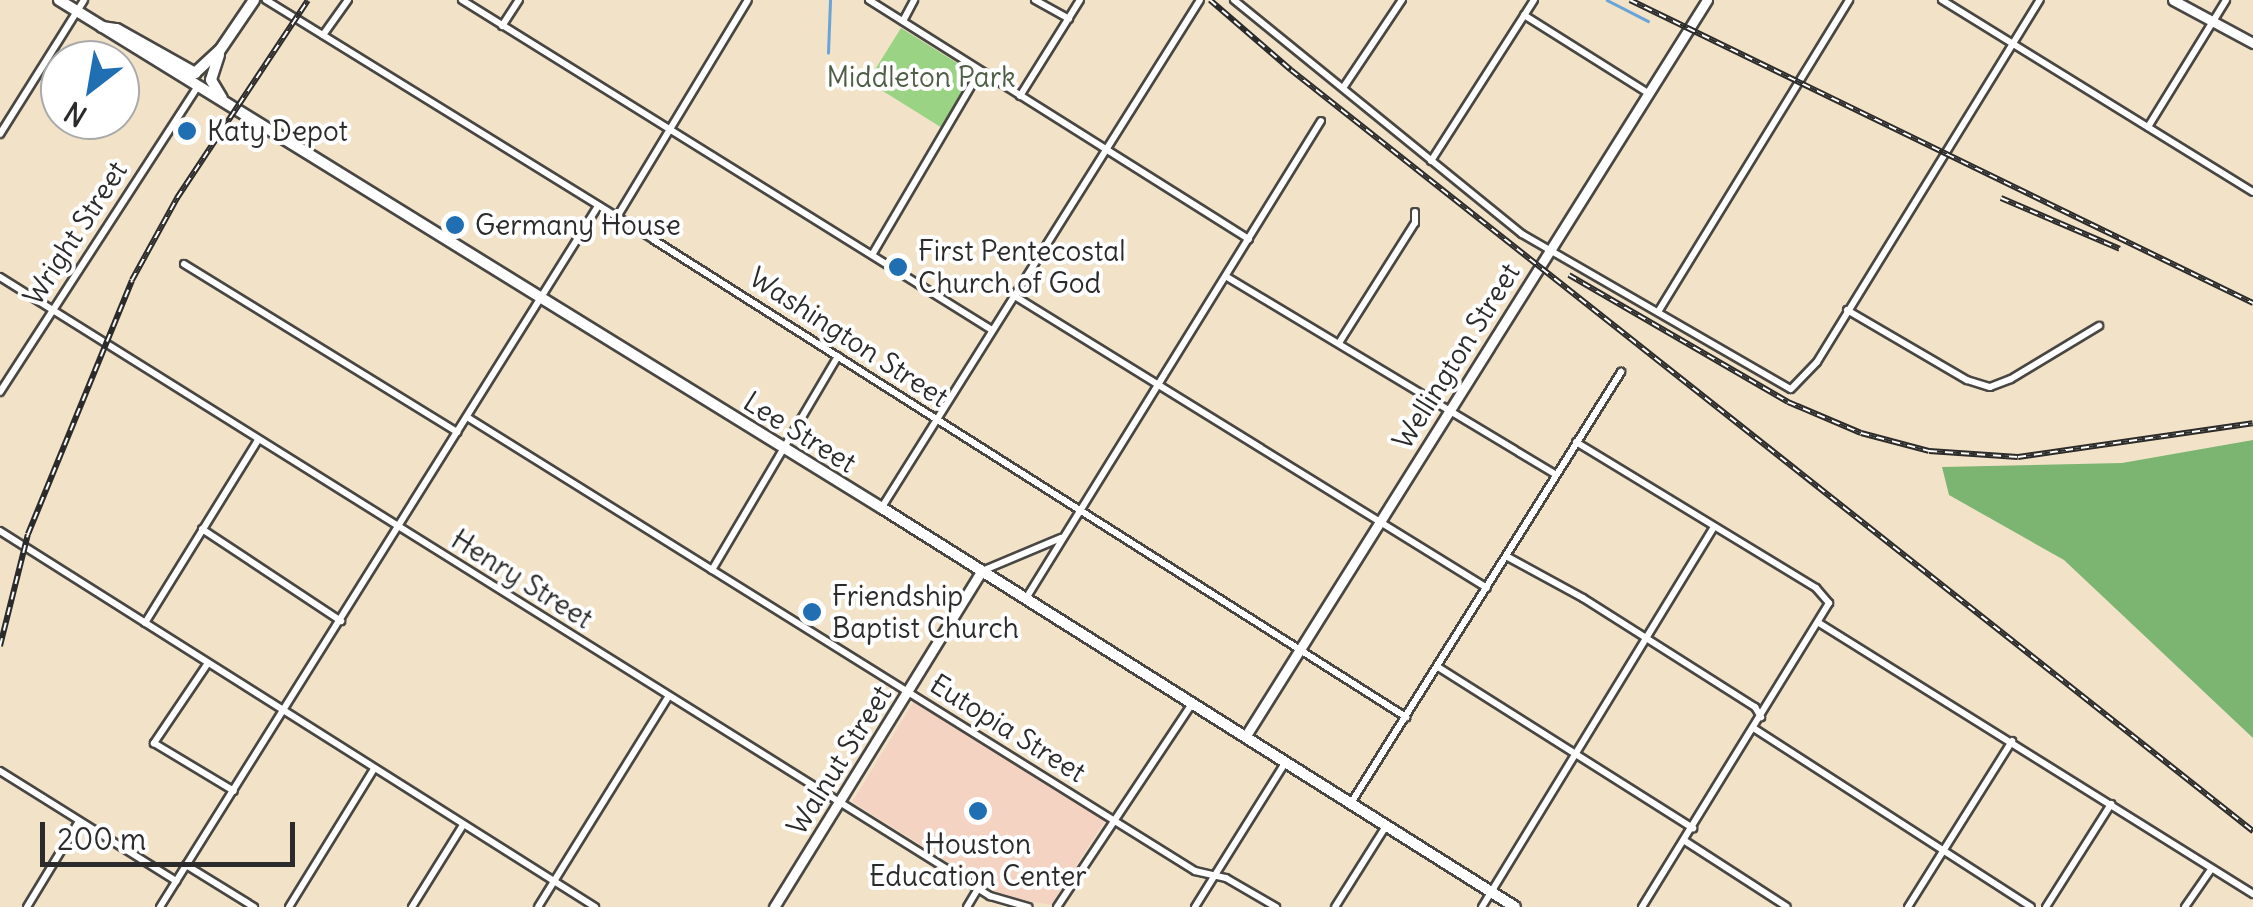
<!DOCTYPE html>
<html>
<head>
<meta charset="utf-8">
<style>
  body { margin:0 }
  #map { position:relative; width:2253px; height:907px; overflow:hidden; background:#f2e3c8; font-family:Delius,sans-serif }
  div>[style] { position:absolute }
  .built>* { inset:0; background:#f5d3c2 }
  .green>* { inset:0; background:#9bd385; transform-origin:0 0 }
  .forest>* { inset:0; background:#7cb572 }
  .stream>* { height:2.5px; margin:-1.25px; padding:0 1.25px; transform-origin:1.25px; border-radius:1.25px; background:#69a4d9 }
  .roads { filter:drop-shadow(2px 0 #494743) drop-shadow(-2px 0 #494743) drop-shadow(0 2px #494743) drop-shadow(0 -2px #494743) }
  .minor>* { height:6px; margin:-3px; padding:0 3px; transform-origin:3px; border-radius:3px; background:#fff }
  .tertiary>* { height:9px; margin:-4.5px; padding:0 4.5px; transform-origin:4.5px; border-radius:4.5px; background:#fff }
  .secondary>* { height:10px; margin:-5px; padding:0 5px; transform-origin:5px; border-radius:5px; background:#fff }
  .rail>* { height:6px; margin-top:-3px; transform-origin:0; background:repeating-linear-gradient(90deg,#fff 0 8px,#2b2b2b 0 16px); box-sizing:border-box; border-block:2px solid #2b2b2b }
  .dots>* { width:28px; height:28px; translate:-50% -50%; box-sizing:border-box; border:5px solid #fff; border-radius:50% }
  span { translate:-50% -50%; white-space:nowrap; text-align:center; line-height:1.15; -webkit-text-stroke:8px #fff; paint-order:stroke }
  .park-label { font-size:28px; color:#4d5d46 }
  .poi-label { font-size:28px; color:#2b2b2b }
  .left { translate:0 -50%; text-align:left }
  .street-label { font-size:28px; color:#2b2b2b }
  .north { position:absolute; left:40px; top:40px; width:100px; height:100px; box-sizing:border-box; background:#fff; border:2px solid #aaa; border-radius:50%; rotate:211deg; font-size:28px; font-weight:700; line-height:40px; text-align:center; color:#2b2b2b }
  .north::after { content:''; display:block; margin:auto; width:35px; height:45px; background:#1f6fb2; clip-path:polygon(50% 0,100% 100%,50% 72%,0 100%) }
  .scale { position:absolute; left:40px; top:822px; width:255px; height:45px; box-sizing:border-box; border:5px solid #2b2b2b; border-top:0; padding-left:12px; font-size:30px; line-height:35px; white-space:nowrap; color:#2b2b2b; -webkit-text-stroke:8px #fff; paint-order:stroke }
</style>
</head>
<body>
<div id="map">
  <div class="built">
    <i style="clip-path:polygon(914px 701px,1105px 821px,1051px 905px,1003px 896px,852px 802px)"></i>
  </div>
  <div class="green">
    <i style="left:901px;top:28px;width:87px;height:63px;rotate:32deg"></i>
  </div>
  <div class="forest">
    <i style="clip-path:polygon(2253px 440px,2253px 738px,2064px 560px,1949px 495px,1942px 467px,2122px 463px)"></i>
  </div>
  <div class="stream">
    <i style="left:1607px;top:0;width:46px;rotate:27.1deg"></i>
    <i style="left:828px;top:53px;width:53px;rotate:-87.8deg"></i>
  </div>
  <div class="roads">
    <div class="minor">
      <i style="left:266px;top:0;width:456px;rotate:31.7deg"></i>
      <i style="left:654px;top:240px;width:891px;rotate:32.39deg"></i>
      <i style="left:462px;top:0;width:624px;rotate:31.91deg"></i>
      <i style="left:869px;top:0;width:449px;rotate:32.2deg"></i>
      <i style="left:1035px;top:0;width:39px;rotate:29deg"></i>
      <i style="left:1234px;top:0;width:371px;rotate:39.1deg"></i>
      <i style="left:1522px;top:234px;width:310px;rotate:30deg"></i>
      <i style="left:1791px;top:389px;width:37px;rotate:-46deg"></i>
      <i style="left:1817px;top:362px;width:425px;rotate:-58.4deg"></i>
      <i style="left:1942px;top:0;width:365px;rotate:31.7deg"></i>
      <i style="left:1524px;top:15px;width:146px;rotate:32.2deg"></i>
      <i style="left:903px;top:21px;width:24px;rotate:-62deg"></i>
      <i style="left:502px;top:26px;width:31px;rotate:-57deg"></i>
      <i style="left:323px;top:35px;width:43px;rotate:-54.5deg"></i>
      <i style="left:1343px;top:88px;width:106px;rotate:-56.2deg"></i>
      <i style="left:1020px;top:96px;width:113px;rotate:-58deg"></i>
      <i style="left:2148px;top:127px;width:149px;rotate:-58.4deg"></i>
      <i style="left:0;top:134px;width:158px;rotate:-57.9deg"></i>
      <i style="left:1431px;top:161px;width:191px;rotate:-57.4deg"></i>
      <i style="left:617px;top:217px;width:253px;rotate:-58.9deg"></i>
      <i style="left:872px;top:255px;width:213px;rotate:-59.6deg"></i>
      <i style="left:184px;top:264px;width:321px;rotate:31.6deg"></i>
      <i style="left:0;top:277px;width:1168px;rotate:32.02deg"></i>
      <i style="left:990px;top:896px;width:40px;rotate:16deg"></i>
      <i style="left:1227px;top:277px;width:384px;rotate:31deg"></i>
      <i style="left:1013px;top:295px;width:557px;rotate:31.72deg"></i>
      <i style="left:1847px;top:310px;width:139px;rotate:30.3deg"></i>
      <i style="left:1967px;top:380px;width:24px;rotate:17deg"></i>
      <i style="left:1990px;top:387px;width:22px;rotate:-21deg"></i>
      <i style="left:2011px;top:379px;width:103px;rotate:-31.1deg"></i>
      <i style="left:1658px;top:312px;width:366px;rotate:-58.5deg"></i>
      <i style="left:1339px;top:343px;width:142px;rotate:-57.7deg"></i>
      <i style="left:1415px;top:223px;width:11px;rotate:-90deg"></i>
      <i style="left:0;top:392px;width:362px;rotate:-57.1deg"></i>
      <i style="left:467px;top:417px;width:858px;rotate:31.95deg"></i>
      <i style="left:1195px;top:871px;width:32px;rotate:13deg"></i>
      <i style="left:1226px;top:878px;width:58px;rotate:30.1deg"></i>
      <i style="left:1576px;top:442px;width:281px;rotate:31.3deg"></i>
      <i style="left:1816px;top:588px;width:20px;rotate:49deg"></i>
      <i style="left:1829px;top:603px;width:357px;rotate:121.6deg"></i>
      <i style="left:882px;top:507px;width:598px;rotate:-57.9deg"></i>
      <i style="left:202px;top:529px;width:167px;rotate:33.5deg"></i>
      <i style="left:0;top:531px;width:704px;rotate:32.29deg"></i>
      <i style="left:1506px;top:556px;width:88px;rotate:28.6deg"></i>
      <i style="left:1583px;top:598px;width:204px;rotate:32.4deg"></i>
      <i style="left:1755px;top:707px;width:12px;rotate:59deg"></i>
      <i style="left:712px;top:570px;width:248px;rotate:-59.5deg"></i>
      <i style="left:982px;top:571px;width:86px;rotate:-22.7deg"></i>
      <i style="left:1025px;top:600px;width:563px;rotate:-58.29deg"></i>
      <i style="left:145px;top:623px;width:215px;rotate:-58.3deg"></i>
      <i style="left:1819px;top:623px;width:512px;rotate:31.98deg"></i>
      <i style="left:208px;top:663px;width:97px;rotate:124deg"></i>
      <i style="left:154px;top:743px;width:93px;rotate:31deg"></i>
      <i style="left:1438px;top:667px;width:302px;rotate:32.3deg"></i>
      <i style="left:1755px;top:729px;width:328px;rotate:32.8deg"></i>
      <i style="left:0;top:771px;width:208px;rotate:32deg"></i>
      <i style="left:1351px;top:803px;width:509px;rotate:-57.93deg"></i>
      <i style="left:1685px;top:841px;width:121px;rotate:32.9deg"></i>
      <i style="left:186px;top:865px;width:80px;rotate:31.7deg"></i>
      <i style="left:27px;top:907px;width:100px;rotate:-58.8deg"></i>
      <i style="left:160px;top:907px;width:827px;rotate:-58deg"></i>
      <i style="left:289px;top:907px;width:162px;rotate:-58.4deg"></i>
      <i style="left:412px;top:907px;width:97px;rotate:-58.1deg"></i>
      <i style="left:538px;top:907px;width:248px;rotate:-58.2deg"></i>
      <i style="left:967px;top:907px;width:21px;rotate:-59deg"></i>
      <i style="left:1057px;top:907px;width:244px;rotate:-56.4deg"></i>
      <i style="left:1195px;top:907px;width:170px;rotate:-58deg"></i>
      <i style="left:1335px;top:907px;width:96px;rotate:-57.8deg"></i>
      <i style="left:1482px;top:907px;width:445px;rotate:-58.6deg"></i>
      <i style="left:1908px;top:907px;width:196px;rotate:-57.9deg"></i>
      <i style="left:2046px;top:907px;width:122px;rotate:-57.7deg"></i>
      <i style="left:2185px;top:907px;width:47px;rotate:-55.3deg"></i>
    </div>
    <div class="tertiary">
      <i style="left:2173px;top:0;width:91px;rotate:28.3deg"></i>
      <i style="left:1245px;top:737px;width:870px;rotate:-57.92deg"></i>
      <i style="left:774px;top:907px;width:394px;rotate:-58.3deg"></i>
    </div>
    <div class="secondary">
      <i style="left:59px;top:0;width:967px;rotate:31.69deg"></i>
      <i style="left:882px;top:508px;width:748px;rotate:32.22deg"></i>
      <i style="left:102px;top:27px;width:15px;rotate:8deg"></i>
      <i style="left:117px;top:29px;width:90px;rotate:29.4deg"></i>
      <i style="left:195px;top:73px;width:34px;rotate:-43deg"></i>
      <i style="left:218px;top:53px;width:64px;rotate:-55.8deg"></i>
      <i style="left:219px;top:55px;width:26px;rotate:108deg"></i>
      <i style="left:211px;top:80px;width:21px;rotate:59deg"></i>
    </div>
  </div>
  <div class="rail">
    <i style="left:1210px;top:0;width:107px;rotate:40.8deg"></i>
    <i style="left:1291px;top:70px;width:1227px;rotate:38.35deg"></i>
    <i style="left:1630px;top:0;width:693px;rotate:25.94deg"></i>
    <i style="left:2001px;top:198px;width:129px;rotate:23.2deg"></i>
    <i style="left:1569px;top:275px;width:253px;rotate:30.1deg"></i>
    <i style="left:1788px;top:402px;width:79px;rotate:23deg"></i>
    <i style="left:1861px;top:433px;width:70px;rotate:14.8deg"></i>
    <i style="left:1929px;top:451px;width:89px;rotate:3.9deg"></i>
    <i style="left:2018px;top:457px;width:237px;rotate:-8.2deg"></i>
    <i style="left:0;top:646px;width:115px;rotate:-76deg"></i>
    <i style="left:28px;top:534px;width:274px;rotate:-67.7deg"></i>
    <i style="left:132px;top:280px;width:94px;rotate:-61.2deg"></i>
    <i style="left:177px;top:198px;width:237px;rotate:-56.5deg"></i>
  </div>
  <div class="dots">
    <i style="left:187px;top:131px;background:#1f6fb2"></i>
    <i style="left:455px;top:225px;background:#1f6fb2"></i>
    <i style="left:898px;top:267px;background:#1f6fb2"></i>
    <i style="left:812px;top:612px;background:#1f6fb2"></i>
    <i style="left:978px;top:811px;background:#1f6fb2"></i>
  </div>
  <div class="park-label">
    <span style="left:921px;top:77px">Middleton Park</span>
  </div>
  <div class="poi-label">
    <span class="left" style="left:207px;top:131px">Katy Depot</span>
    <span class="left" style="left:475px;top:225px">Germany House</span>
    <span class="left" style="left:918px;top:267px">First Pentecostal<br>Church of God</span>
    <span class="left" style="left:832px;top:612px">Friendship<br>Baptist Church</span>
    <span style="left:978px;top:860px">Houston<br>Education Center</span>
  </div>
  <div class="street-label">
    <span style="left:75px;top:233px;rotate:-57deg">Wright Street</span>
    <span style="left:849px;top:337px;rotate:33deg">Washington Street</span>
    <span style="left:1456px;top:356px;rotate:-58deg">Wellington Street</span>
    <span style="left:800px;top:432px;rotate:32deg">Lee Street</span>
    <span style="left:522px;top:579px;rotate:32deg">Henry Street</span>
    <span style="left:1008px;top:728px;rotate:32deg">Eutopia Street</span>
    <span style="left:839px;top:760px;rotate:-58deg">Walnut Street</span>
  </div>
  <div class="north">N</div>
  <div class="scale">200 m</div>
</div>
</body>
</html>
